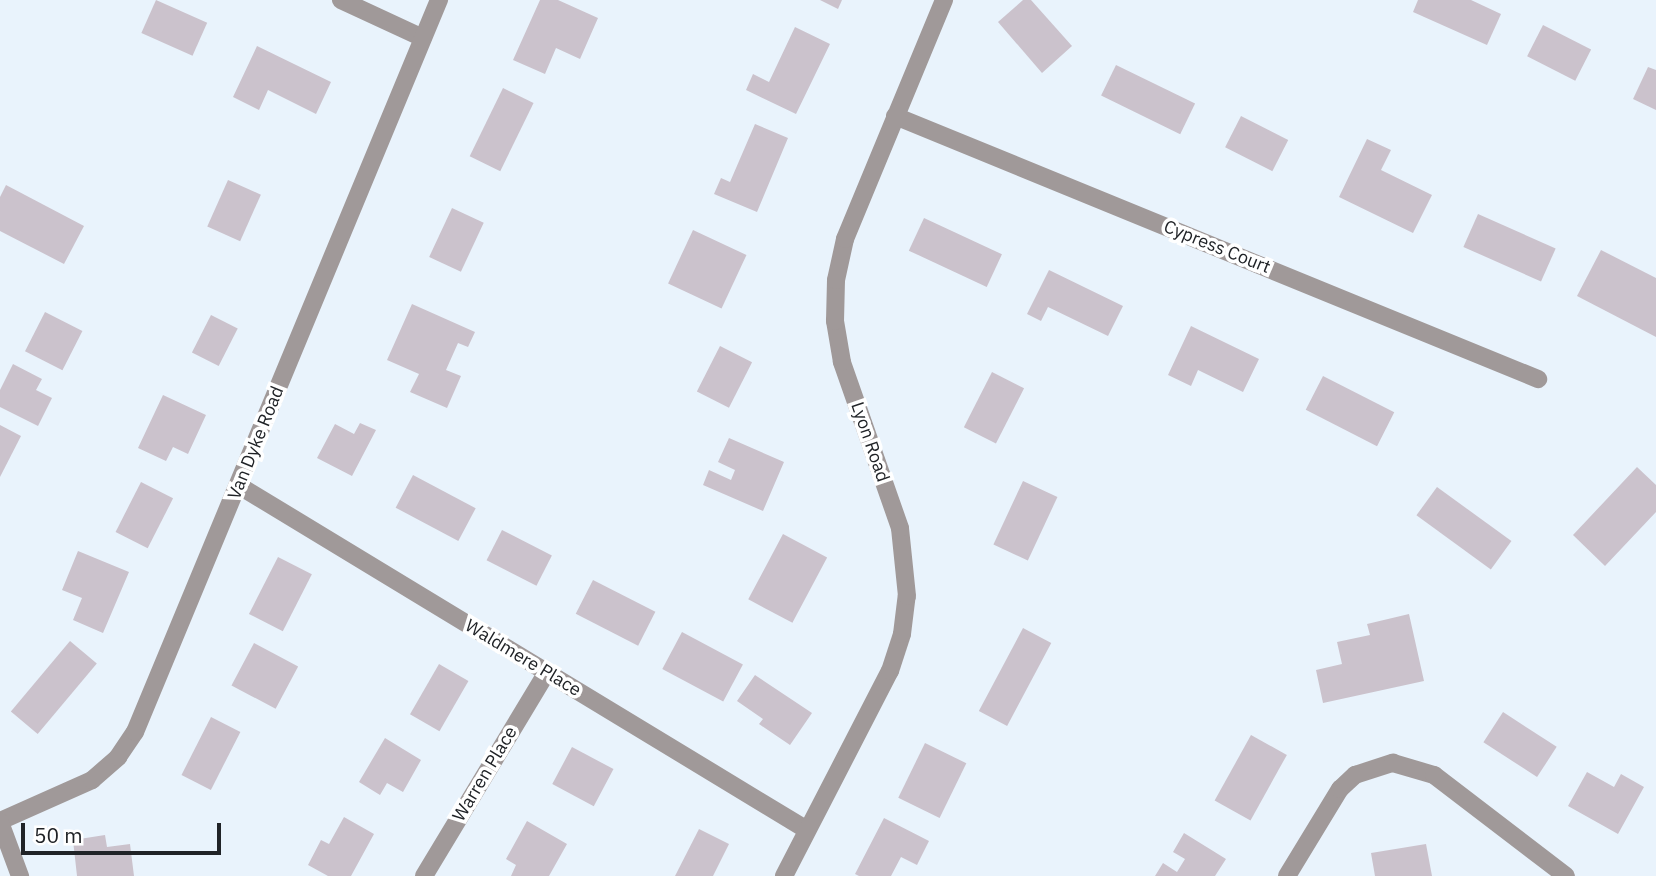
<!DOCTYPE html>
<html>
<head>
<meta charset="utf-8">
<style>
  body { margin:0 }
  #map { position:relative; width:1656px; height:876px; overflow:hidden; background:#e9f3fc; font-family:"IBM Plex Sans",sans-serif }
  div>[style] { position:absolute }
  .building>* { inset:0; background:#cbc2cc; transform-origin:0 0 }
  .minor>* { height:18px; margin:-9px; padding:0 9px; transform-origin:9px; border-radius:9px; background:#a09999 }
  span { translate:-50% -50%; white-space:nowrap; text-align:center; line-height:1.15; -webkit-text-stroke:7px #fff; paint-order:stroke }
  .street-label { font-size:18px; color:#202327 }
  .scale { position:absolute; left:21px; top:823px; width:200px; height:32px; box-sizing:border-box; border:4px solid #202327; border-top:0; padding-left:9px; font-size:21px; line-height:24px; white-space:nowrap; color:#202327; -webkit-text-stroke:5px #fff; paint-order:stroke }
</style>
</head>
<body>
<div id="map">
  <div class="building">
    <i style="left:156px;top:0;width:56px;height:36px;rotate:24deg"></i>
    <i style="clip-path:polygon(540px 0,558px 0,598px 18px,580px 59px,556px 48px,545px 74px,513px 60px)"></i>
    <i style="clip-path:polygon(820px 0,842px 0,838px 9px)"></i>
    <i style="clip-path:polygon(1023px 0,1031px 0,1072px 46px,1042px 73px,998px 22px)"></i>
    <i style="clip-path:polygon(1418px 0,1471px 0,1501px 14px,1487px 45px,1413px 12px)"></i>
    <i style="left:1543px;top:25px;width:54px;height:35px;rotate:27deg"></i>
    <i style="clip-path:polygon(795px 27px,830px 44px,796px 114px,746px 90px,753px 74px,769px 82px)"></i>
    <i style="clip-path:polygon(257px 46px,331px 82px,316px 114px,268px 90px,259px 110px,233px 97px)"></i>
    <i style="left:1116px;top:65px;width:88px;height:34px;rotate:26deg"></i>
    <i style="clip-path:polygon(1648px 67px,1656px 70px,1656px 110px,1633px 99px)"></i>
    <i style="left:503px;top:88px;width:34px;height:76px;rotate:26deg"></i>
    <i style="left:1241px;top:116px;width:53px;height:35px;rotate:27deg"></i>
    <i style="clip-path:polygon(755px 124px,788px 138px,757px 212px,714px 194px,721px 178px,730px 182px)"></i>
    <i style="clip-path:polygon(1367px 139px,1391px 150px,1381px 170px,1432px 195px,1413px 233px,1339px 197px)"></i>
    <i style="left:228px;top:180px;width:36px;height:51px;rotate:24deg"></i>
    <i style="clip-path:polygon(6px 185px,84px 226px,64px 264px,0 231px,0 197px)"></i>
    <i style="left:452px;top:208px;width:35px;height:54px;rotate:25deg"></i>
    <i style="left:1478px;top:214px;width:85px;height:36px;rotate:24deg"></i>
    <i style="left:924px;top:218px;width:86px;height:36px;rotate:25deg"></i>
    <i style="left:693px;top:230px;width:59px;height:59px;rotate:25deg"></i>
    <i style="clip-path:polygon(1601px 250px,1656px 278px,1656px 337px,1577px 296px)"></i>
    <i style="clip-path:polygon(1049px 270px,1123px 306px,1108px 336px,1048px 307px,1041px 321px,1027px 314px)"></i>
    <i style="clip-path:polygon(412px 304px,475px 332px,468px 347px,458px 343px,446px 370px,461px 376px,447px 408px,410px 392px,419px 374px,387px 360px)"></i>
    <i style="left:45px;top:312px;width:42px;height:44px;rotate:27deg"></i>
    <i style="left:211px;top:315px;width:30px;height:42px;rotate:27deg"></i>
    <i style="clip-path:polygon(1191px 326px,1259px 359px,1243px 392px,1198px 370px,1191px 386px,1168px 375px)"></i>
    <i style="left:720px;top:346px;width:36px;height:51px;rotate:27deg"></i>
    <i style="clip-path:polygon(13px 364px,42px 379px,36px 390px,52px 398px,38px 426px,0 407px,0 390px)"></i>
    <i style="left:992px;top:372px;width:36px;height:62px;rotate:27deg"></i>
    <i style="left:1323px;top:376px;width:80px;height:38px;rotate:27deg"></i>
    <i style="clip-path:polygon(163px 395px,206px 415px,188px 454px,173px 447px,166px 461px,138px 448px)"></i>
    <i style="clip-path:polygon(360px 423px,376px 430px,352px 476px,317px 458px,335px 424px,354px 434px)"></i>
    <i style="clip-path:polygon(0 425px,21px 436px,0 477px)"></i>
    <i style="clip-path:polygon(729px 438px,784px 462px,763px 511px,703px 485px,709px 470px,731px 480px,735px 470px,718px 462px)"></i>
    <i style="clip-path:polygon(1637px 467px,1656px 485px,1656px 512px,1605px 566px,1573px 535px)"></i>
    <i style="left:413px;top:475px;width:71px;height:37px;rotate:28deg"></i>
    <i style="left:1023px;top:481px;width:38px;height:70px;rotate:25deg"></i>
    <i style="left:141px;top:482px;width:36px;height:56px;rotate:27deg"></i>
    <i style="left:1437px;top:487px;width:92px;height:35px;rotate:36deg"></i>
    <i style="left:502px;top:530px;width:56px;height:34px;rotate:27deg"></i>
    <i style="left:783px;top:534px;width:50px;height:74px;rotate:28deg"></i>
    <i style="clip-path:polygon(78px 551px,129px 572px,103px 633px,73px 620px,82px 598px,62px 590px)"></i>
    <i style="left:278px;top:557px;width:38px;height:64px;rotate:27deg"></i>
    <i style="left:593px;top:580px;width:70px;height:38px;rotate:27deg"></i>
    <i style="clip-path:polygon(1409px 614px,1424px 681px,1323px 703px,1316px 670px,1342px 664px,1337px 642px,1370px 635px,1367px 624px)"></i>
    <i style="left:1023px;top:628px;width:32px;height:94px;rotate:28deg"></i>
    <i style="left:682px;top:632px;width:69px;height:42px;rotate:28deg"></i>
    <i style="left:70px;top:641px;width:35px;height:92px;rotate:40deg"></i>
    <i style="left:254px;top:643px;width:50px;height:48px;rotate:28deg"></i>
    <i style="left:439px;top:664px;width:34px;height:58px;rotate:30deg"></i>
    <i style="clip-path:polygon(755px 675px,812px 713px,790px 745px,759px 724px,763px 719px,737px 701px)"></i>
    <i style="left:1503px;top:712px;width:64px;height:36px;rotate:33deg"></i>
    <i style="left:211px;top:717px;width:33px;height:65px;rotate:27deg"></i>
    <i style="left:1251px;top:735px;width:41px;height:75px;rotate:29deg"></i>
    <i style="clip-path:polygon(385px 738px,421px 760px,403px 792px,387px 783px,380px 795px,359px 782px)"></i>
    <i style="left:925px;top:743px;width:46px;height:61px;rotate:26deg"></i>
    <i style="left:572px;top:747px;width:47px;height:42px;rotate:28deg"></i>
    <i style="clip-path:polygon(1587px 772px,1614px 787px,1621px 774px,1644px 787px,1618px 834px,1568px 806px)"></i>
    <i style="clip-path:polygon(344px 817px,374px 834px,351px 876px,328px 876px,308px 865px,321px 840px,329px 844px)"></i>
    <i style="clip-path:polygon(884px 818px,929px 841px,917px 865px,901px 857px,891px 876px,859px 876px,855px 874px)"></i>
    <i style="clip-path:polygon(527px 821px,567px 844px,549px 876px,511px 876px,516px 865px,506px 859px)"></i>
    <i style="clip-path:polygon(699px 829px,729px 844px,713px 876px,675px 876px)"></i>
    <i style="clip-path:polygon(1184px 833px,1226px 859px,1215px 876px,1155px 876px,1163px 863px,1177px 872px,1185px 859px,1173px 852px)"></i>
    <i style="clip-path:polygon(105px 835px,107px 847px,130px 844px,134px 876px,77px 876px,73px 840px)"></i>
    <i style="clip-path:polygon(1426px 844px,1432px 876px,1375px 876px,1371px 853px)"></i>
  </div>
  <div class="minor">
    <i style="left:341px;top:0;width:90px;rotate:24.9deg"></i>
    <i style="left:895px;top:116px;width:695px;rotate:22.25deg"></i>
    <i style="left:238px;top:485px;width:665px;rotate:31.23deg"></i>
    <i style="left:0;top:821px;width:101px;rotate:-24deg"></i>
    <i style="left:92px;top:780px;width:35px;rotate:-41deg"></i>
    <i style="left:118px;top:757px;width:30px;rotate:-56deg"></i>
    <i style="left:135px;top:732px;width:793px;rotate:-67.45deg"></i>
    <i style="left:0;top:822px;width:58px;rotate:69.7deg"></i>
    <i style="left:424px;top:876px;width:238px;rotate:-58.9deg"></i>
    <i style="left:784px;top:876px;width:231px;rotate:-62.7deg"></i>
    <i style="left:890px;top:671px;width:39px;rotate:-72deg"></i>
    <i style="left:902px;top:634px;width:38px;rotate:-83deg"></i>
    <i style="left:907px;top:596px;width:68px;rotate:-95.9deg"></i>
    <i style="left:900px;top:528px;width:176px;rotate:-109.3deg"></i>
    <i style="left:842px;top:362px;width:42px;rotate:-99.7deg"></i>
    <i style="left:835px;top:321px;width:41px;rotate:-88.6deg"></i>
    <i style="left:836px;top:280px;width:42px;rotate:-77.6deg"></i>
    <i style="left:845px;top:239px;width:259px;rotate:-67.5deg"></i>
    <i style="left:1287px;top:876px;width:102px;rotate:-58.7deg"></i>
    <i style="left:1340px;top:789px;width:21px;rotate:-43deg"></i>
    <i style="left:1355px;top:775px;width:40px;rotate:-18deg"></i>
    <i style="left:1393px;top:763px;width:43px;rotate:16.3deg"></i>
    <i style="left:1434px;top:775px;width:166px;rotate:37.4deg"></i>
  </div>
  <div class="street-label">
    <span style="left:1217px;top:247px;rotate:22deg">Cypress Court</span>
    <span style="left:870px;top:442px;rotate:71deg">Lyon Road</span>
    <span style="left:256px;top:443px;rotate:-68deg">Van Dyke Road</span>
    <span style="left:523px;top:658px;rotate:31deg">Waldmere Place</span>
    <span style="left:485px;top:774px;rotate:-59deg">Warren Place</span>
  </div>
  <div class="scale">50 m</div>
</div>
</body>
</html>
